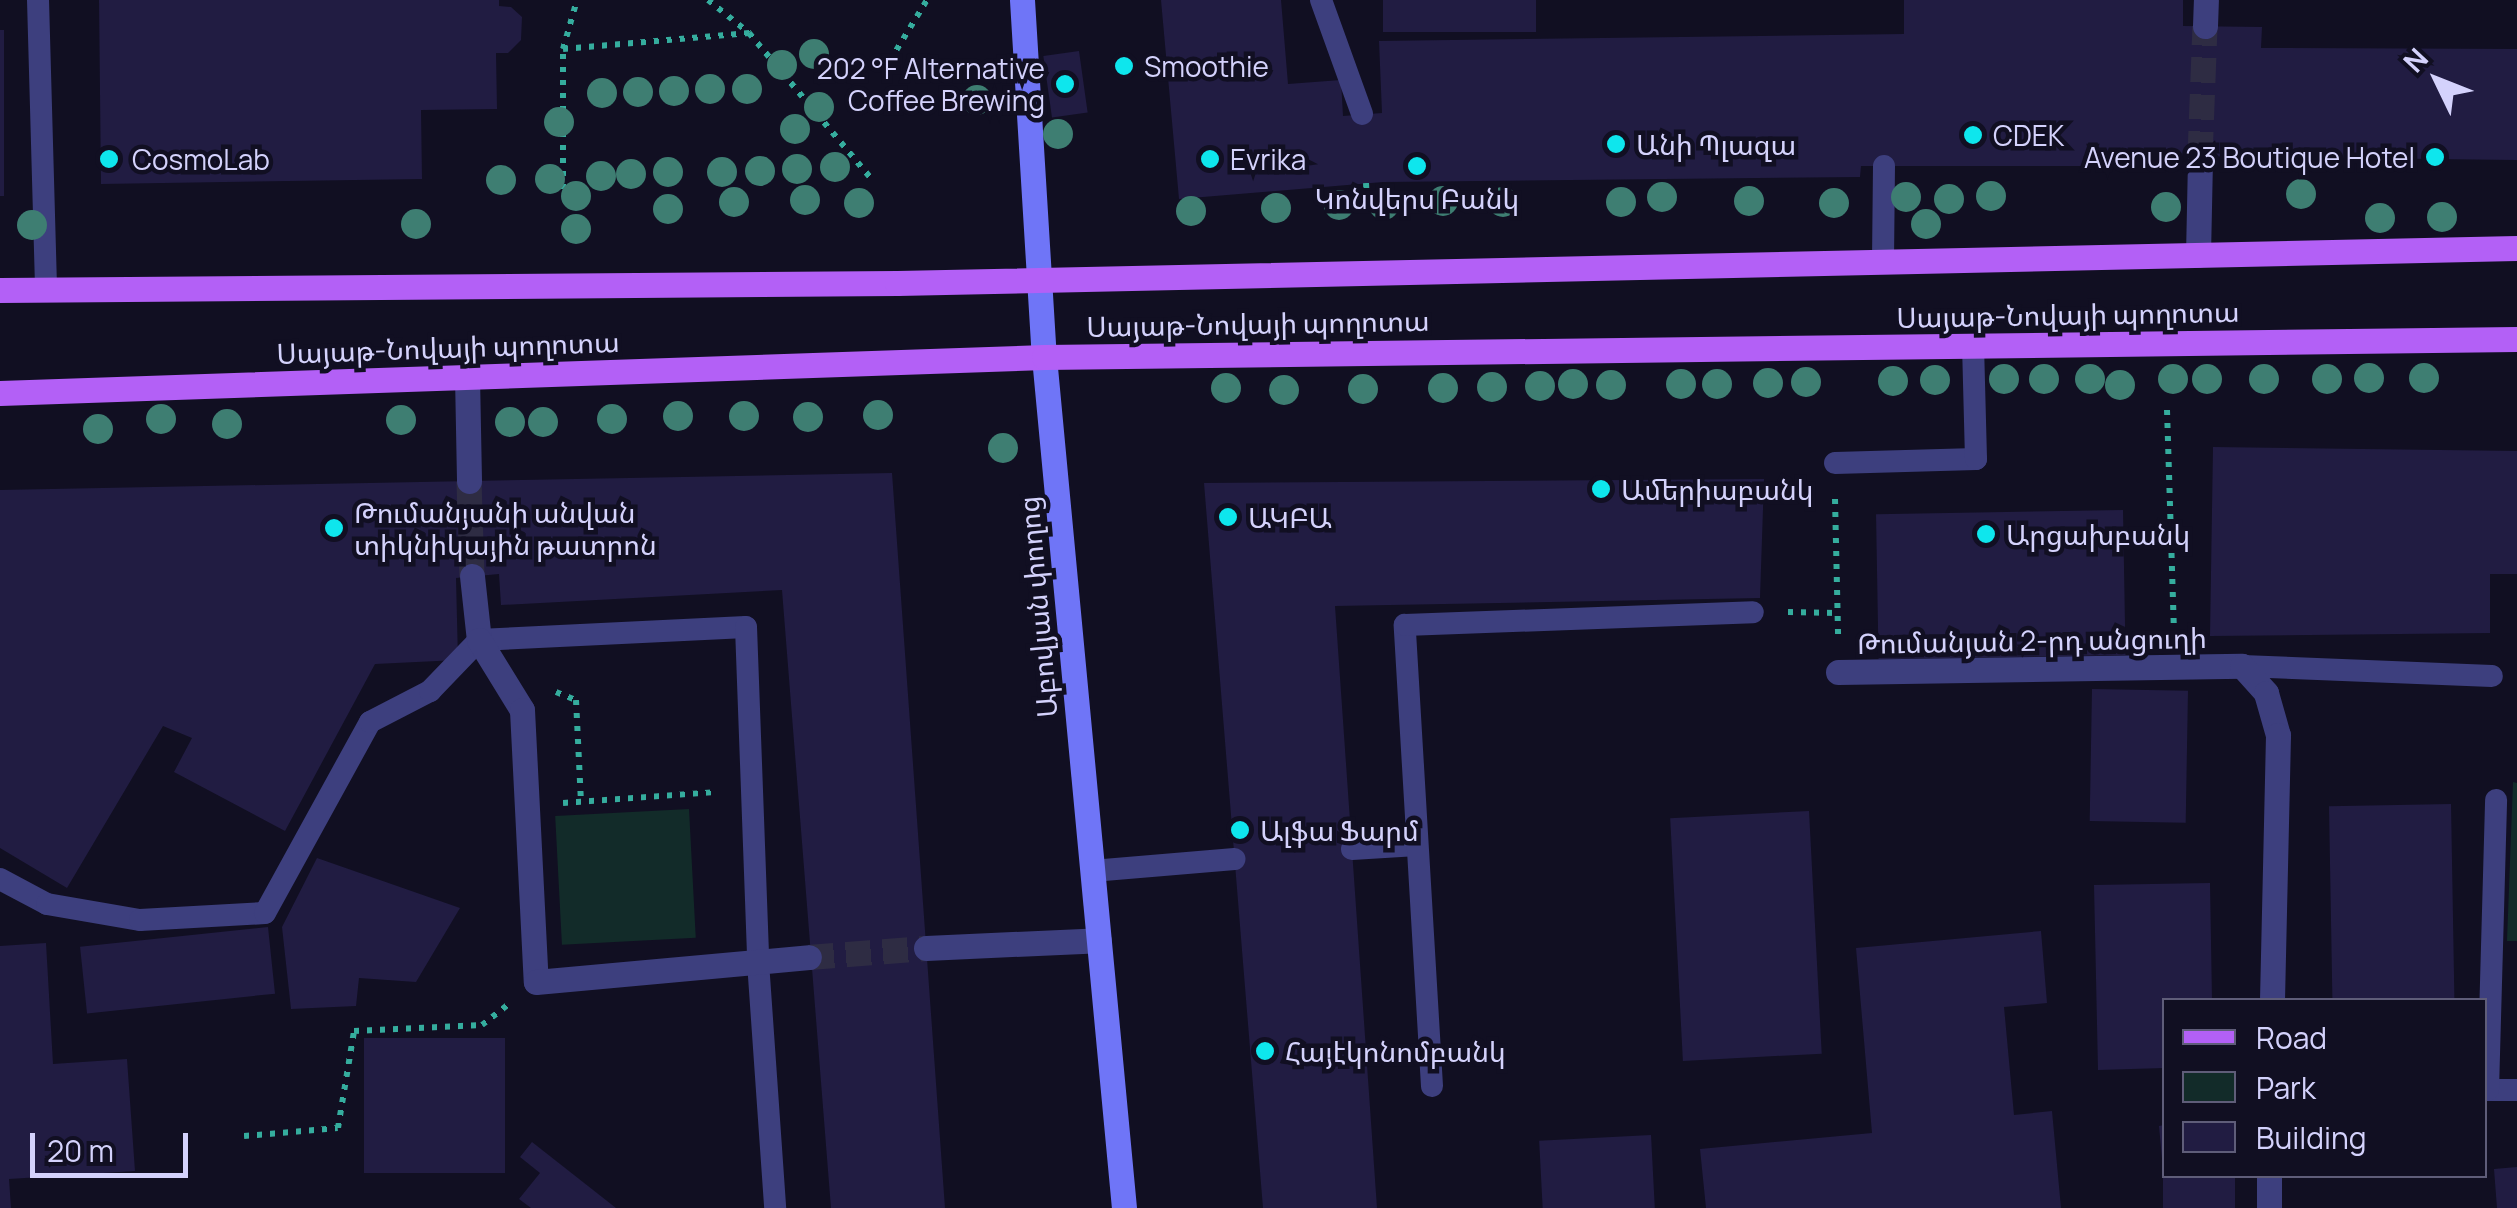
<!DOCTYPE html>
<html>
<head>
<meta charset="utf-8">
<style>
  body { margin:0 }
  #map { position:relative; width:2517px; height:1208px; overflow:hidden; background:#110f22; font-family:Manrope,"Noto Sans Armenian",sans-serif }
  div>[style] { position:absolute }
  .green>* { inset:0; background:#122b29; transform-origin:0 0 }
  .building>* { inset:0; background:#211c42; transform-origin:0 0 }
  .minor-tunnel>* { height:25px; margin-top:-12.5px; transform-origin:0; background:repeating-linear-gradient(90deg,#2e2c43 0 25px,transparent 0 37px) }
  .path>* { height:6px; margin-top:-3px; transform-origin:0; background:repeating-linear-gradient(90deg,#35ad9e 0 5px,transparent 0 13px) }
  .service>* { height:22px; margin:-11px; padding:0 11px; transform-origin:11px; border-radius:11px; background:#3d3f7e }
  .minor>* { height:25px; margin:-12.5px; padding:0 12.5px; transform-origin:12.5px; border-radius:12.5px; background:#3d3f7e }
  .secondary>* { height:25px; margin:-12.5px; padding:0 12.5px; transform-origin:12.5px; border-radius:12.5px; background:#6f75f7 }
  .primary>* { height:25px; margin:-12.5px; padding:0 12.5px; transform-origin:12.5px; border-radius:12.5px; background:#b360f6 }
  .trees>* { width:30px; height:30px; margin:-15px; border-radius:50%; background:#3e7e72 }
  .dots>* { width:28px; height:28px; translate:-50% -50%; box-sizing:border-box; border:5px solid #110f22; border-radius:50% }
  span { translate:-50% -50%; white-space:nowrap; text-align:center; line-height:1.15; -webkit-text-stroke:9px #110f22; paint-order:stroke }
  .poi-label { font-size:28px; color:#d4d2fc }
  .left { translate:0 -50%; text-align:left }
  .right { translate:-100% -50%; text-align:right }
  .street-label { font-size:28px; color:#d4d2fc }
  .legend { position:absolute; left:2162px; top:998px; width:325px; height:180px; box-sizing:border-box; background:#110f22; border:2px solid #5f5d79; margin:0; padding:12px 18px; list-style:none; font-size:30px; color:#d4d2fc }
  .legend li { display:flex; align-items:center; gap:20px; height:50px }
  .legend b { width:50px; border:2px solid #5f5d79 }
  .north { position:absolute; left:2387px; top:30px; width:100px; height:100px; -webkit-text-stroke:8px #110f22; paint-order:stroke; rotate:313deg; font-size:28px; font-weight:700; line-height:40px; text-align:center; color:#d4d2fc }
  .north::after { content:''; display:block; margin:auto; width:35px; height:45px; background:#d4d2fc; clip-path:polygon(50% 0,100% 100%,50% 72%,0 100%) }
  .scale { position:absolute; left:30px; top:1133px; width:158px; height:45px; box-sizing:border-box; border:5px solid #d4d2fc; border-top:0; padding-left:12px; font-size:30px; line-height:35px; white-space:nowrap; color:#d4d2fc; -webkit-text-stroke:8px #110f22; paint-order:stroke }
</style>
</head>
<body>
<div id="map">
  <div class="green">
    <i style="clip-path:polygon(2513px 782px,2517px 783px,2517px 941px,2507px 941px)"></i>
    <i style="left:689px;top:809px;width:129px;height:134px;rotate:87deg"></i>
  </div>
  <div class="building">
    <i style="clip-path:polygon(99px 0,499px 0,499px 6px,511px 7px,522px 17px,521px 40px,508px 53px,496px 53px,497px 109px,421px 110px,422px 179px,101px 184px)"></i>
    <i style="clip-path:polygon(1161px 0,1281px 0,1288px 84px,1341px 80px,1343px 116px,1382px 113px,1379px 41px,1904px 34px,1904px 0,2183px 0,2183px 26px,2262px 27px,2261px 48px,2517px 49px,2517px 160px,2182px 156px,2182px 166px,1861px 166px,1860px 177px,1383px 182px,1179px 199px)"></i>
    <i style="left:1383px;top:0;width:153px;height:32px"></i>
    <i style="left:0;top:30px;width:4px;height:166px"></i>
    <i style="left:1079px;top:51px;width:62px;height:36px;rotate:82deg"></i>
    <i style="clip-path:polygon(2213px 447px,2517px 451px,2517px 574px,2490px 574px,2490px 633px,2210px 636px)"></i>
    <i style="clip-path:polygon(892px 473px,945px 1208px,831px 1208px,782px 590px,501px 605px,499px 574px,456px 578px,458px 660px,375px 664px,285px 831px,174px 772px,192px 738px,163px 726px,67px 888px,0 848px,0 490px)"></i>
    <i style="clip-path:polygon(1764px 479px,1760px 598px,1335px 606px,1377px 1208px,1263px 1208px,1204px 483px)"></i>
    <i style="left:2123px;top:510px;width:145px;height:247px;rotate:89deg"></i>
    <i style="left:2092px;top:689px;width:96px;height:132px;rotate:1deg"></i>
    <i style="left:2451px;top:804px;width:196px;height:122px;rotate:89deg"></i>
    <i style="left:1809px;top:811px;width:243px;height:139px;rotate:87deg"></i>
    <i style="clip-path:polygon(317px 858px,460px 908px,416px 982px,359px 978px,356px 1006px,291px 1009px,282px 927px)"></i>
    <i style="clip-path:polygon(2210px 883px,2212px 1000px,2164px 1000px,2164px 1068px,2098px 1070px,2094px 885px)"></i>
    <i style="left:268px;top:927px;width:67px;height:189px;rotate:84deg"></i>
    <i style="clip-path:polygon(2041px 931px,2047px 1003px,2004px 1007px,2014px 1115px,2052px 1111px,2061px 1208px,1706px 1208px,1700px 1149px,1872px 1133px,1856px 948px)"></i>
    <i style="clip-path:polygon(46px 943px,53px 1064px,127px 1059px,135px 1171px,9px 1179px,11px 1208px,0 1208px,0 946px)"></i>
    <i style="left:505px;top:1038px;width:135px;height:141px;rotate:90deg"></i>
    <i style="clip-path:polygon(2164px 1125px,2164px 1158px,2162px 1159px,2159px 1126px)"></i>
    <i style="left:1651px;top:1135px;width:73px;height:112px;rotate:87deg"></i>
    <i style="clip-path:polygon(532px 1142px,616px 1208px,531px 1208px,519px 1199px,540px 1173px,520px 1157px)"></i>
    <i style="clip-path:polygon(2517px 1167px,2517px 1208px,2497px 1208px,2494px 1169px)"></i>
    <i style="left:2163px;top:1176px;width:72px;height:32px"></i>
  </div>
  <div class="minor-tunnel">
    <i style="left:2200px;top:156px;width:130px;rotate:-87.8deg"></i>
    <i style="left:469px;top:481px;width:95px;rotate:88.2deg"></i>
    <i style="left:809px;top:957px;width:117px;rotate:-4.4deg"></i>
  </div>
  <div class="path">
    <i style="left:708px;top:0;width:53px;rotate:38.8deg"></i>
    <i style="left:749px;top:33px;width:188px;rotate:50deg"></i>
    <i style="left:563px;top:49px;width:187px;rotate:-4.9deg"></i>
    <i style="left:883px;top:72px;width:84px;rotate:-58.6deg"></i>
    <i style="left:1366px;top:183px;width:20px;rotate:87deg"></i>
    <i style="left:563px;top:189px;width:140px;rotate:-90deg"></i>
    <i style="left:563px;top:49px;width:51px;rotate:-74.1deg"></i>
    <i style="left:2167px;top:410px;width:217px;rotate:88.2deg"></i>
    <i style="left:1835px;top:499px;width:137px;rotate:88.7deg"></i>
    <i style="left:1788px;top:612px;width:49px;rotate:1.2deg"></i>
    <i style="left:556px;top:692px;width:22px;rotate:22deg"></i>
    <i style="left:576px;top:700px;width:102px;rotate:87.2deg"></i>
    <i style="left:563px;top:803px;width:152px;rotate:-4.1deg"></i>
    <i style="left:244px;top:1136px;width:94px;rotate:-4.9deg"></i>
    <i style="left:338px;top:1128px;width:98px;rotate:-80.6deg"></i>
    <i style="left:354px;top:1031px;width:128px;rotate:-2.7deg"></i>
    <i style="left:482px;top:1025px;width:33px;rotate:-38deg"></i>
  </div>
  <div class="service">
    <i style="left:38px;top:0;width:290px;rotate:88.4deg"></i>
    <i style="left:1321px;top:0;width:121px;rotate:70.2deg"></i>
    <i style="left:1883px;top:261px;width:95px;rotate:-89.4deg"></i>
    <i style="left:1835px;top:463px;width:141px;rotate:-1.6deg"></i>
    <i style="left:1976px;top:459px;width:114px;rotate:-91.5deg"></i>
    <i style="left:2242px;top:666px;width:250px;rotate:2.3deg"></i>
    <i style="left:1352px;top:849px;width:65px;rotate:-3.5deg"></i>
    <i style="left:1092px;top:871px;width:143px;rotate:-4.8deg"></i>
    <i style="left:0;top:879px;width:53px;rotate:28deg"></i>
    <i style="left:47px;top:904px;width:94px;rotate:9.8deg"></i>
    <i style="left:140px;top:920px;width:125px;rotate:-3.2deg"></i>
    <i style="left:265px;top:913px;width:218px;rotate:-61.2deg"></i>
    <i style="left:370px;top:722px;width:68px;rotate:-27.3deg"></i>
    <i style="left:430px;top:691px;width:71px;rotate:-46.1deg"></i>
    <i style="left:479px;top:640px;width:267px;rotate:-2.8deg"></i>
    <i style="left:746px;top:627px;width:335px;rotate:87.9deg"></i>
    <i style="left:758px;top:962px;width:247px;rotate:86deg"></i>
    <i style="left:1432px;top:1086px;width:462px;rotate:-93.4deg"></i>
    <i style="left:1405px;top:625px;width:348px;rotate:-2.1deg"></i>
    <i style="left:2484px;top:1090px;width:33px"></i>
    <i style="left:2488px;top:1090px;width:290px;rotate:-88.4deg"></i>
  </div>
  <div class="minor">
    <i style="left:2205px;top:26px;width:26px;rotate:-88deg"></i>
    <i style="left:2198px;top:255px;width:99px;rotate:-88.8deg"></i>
    <i style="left:467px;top:376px;width:105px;rotate:88.9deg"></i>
    <i style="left:472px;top:576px;width:64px;rotate:83.8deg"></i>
    <i style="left:479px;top:640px;width:82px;rotate:58.4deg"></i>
    <i style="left:522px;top:710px;width:272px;rotate:87.1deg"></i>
    <i style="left:536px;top:982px;width:274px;rotate:-5.2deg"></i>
    <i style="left:1838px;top:672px;width:404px;rotate:-0.9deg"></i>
    <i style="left:2242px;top:666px;width:36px;rotate:48deg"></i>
    <i style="left:2266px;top:693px;width:44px;rotate:74.1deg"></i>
    <i style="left:2278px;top:735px;width:265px;rotate:91.3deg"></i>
    <i style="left:926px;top:948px;width:173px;rotate:-2.6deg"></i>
    <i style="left:2269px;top:1208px;width:32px;rotate:-90deg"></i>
  </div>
  <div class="secondary">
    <i style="left:1022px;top:0;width:358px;rotate:86.5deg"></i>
    <i style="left:1044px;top:357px;width:855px;rotate:84.63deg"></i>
  </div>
  <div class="primary">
    <i style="left:0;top:290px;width:897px;rotate:-0.45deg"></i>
    <i style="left:897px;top:283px;width:1620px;rotate:-1.24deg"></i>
    <i style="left:0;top:393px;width:1045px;rotate:-1.97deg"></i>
    <i style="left:1044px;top:357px;width:1473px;rotate:-0.7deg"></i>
  </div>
  <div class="trees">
    <i style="left:814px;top:54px"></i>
    <i style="left:782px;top:65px"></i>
    <i style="left:710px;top:89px"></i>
    <i style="left:747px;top:89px"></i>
    <i style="left:674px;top:91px"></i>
    <i style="left:638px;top:92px"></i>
    <i style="left:602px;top:93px"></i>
    <i style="left:977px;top:100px"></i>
    <i style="left:819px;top:107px"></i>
    <i style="left:559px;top:122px"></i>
    <i style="left:795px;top:129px"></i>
    <i style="left:1058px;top:134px"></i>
    <i style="left:835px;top:167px"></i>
    <i style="left:797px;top:169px"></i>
    <i style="left:760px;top:171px"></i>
    <i style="left:668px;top:172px"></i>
    <i style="left:722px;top:172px"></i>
    <i style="left:631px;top:174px"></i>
    <i style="left:601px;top:176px"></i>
    <i style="left:550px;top:179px"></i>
    <i style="left:501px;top:180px"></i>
    <i style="left:2301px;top:194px"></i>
    <i style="left:576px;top:196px"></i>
    <i style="left:1991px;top:196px"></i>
    <i style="left:1662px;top:197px"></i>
    <i style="left:1906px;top:197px"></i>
    <i style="left:1949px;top:199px"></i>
    <i style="left:805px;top:200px"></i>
    <i style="left:1443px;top:201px"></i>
    <i style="left:1749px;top:201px"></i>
    <i style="left:734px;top:202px"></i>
    <i style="left:1503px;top:202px"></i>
    <i style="left:1621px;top:202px"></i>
    <i style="left:859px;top:203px"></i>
    <i style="left:1834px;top:203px"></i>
    <i style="left:1339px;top:205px"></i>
    <i style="left:1384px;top:205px"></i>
    <i style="left:2166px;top:207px"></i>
    <i style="left:1276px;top:208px"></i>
    <i style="left:668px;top:209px"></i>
    <i style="left:1191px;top:211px"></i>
    <i style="left:2442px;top:217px"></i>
    <i style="left:2380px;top:218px"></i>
    <i style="left:416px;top:224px"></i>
    <i style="left:1926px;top:224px"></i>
    <i style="left:32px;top:225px"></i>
    <i style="left:576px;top:229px"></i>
    <i style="left:2369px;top:378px"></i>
    <i style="left:2424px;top:378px"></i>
    <i style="left:2004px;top:379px"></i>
    <i style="left:2044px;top:379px"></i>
    <i style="left:2090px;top:379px"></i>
    <i style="left:2173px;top:379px"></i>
    <i style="left:2207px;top:379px"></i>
    <i style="left:2264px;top:379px"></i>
    <i style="left:2327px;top:379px"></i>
    <i style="left:1935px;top:380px"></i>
    <i style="left:1893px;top:381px"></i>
    <i style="left:1806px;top:382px"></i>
    <i style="left:1768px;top:383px"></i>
    <i style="left:1573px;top:384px"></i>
    <i style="left:1681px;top:384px"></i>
    <i style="left:1717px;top:384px"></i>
    <i style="left:1611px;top:385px"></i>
    <i style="left:2120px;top:385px"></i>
    <i style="left:1540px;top:386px"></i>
    <i style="left:1492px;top:387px"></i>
    <i style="left:1226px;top:388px"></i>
    <i style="left:1443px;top:388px"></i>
    <i style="left:1363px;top:389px"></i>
    <i style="left:1284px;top:390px"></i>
    <i style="left:878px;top:415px"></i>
    <i style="left:678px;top:416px"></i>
    <i style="left:744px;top:416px"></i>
    <i style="left:808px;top:417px"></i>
    <i style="left:161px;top:419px"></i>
    <i style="left:612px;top:419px"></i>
    <i style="left:401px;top:420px"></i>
    <i style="left:510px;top:422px"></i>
    <i style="left:543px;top:422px"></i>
    <i style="left:227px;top:424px"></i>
    <i style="left:98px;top:429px"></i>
    <i style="left:1003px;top:448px"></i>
  </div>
  <div class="dots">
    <i style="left:1124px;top:66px;background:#0ee6ed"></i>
    <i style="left:1065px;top:84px;background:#0ee6ed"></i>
    <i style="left:1973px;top:135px;background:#0ee6ed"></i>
    <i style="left:1616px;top:144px;background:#0ee6ed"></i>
    <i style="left:2435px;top:157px;background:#0ee6ed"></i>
    <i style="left:109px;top:159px;background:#0ee6ed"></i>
    <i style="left:1210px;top:159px;background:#0ee6ed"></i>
    <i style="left:1417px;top:166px;background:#0ee6ed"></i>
    <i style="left:1601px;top:489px;background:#0ee6ed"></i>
    <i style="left:1228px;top:517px;background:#0ee6ed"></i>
    <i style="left:334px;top:528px;background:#0ee6ed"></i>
    <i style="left:1986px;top:534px;background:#0ee6ed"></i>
    <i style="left:1240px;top:830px;background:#0ee6ed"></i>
    <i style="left:1265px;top:1051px;background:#0ee6ed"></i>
  </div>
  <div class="poi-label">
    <span class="left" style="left:1144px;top:66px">Smoothie</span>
    <span class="right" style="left:1045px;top:84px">202 °F Alternative<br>Coffee Brewing</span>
    <span class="left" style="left:1993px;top:135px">CDEK</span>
    <span class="left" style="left:1636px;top:144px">Անի Պլազա</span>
    <span class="right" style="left:2415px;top:157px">Avenue 23 Boutique Hotel</span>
    <span class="left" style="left:132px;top:159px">CosmoLab</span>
    <span class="left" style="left:1230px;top:159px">Evrika</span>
    <span style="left:1417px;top:198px">Կոնվերս Բանկ</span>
    <span class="left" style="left:1621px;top:489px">Ամերիաբանկ</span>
    <span class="left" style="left:354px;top:528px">Թումանյանի անվան<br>տիկնիկային թատրոն</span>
    <span class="left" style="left:1248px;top:517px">ԱԿԲԱ</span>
    <span class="left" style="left:2006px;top:534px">Արցախբանկ</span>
    <span class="left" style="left:1260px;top:830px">Ալֆա Ֆարմ</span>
    <span class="left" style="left:1285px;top:1051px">Հայէկոնոմբանկ</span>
  </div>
  <div class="street-label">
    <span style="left:2068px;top:314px;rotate:-1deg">Սայաթ-Նովայի պողոտա</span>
    <span style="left:1258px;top:323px;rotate:-1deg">Սայաթ-Նովայի պողոտա</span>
    <span style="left:448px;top:347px;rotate:-2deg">Սայաթ-Նովայի պողոտա</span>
    <span style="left:1037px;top:607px;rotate:-95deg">Աբովյան փողոց</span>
    <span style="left:2032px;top:640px;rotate:-1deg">Թումանյան 2-րդ անցուղի</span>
  </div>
  <ul class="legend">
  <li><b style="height:12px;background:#b360f6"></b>Road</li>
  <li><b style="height:28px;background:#122b29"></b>Park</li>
  <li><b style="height:28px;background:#211c42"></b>Building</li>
  </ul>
  <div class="north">N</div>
  <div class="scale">20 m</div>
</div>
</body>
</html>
